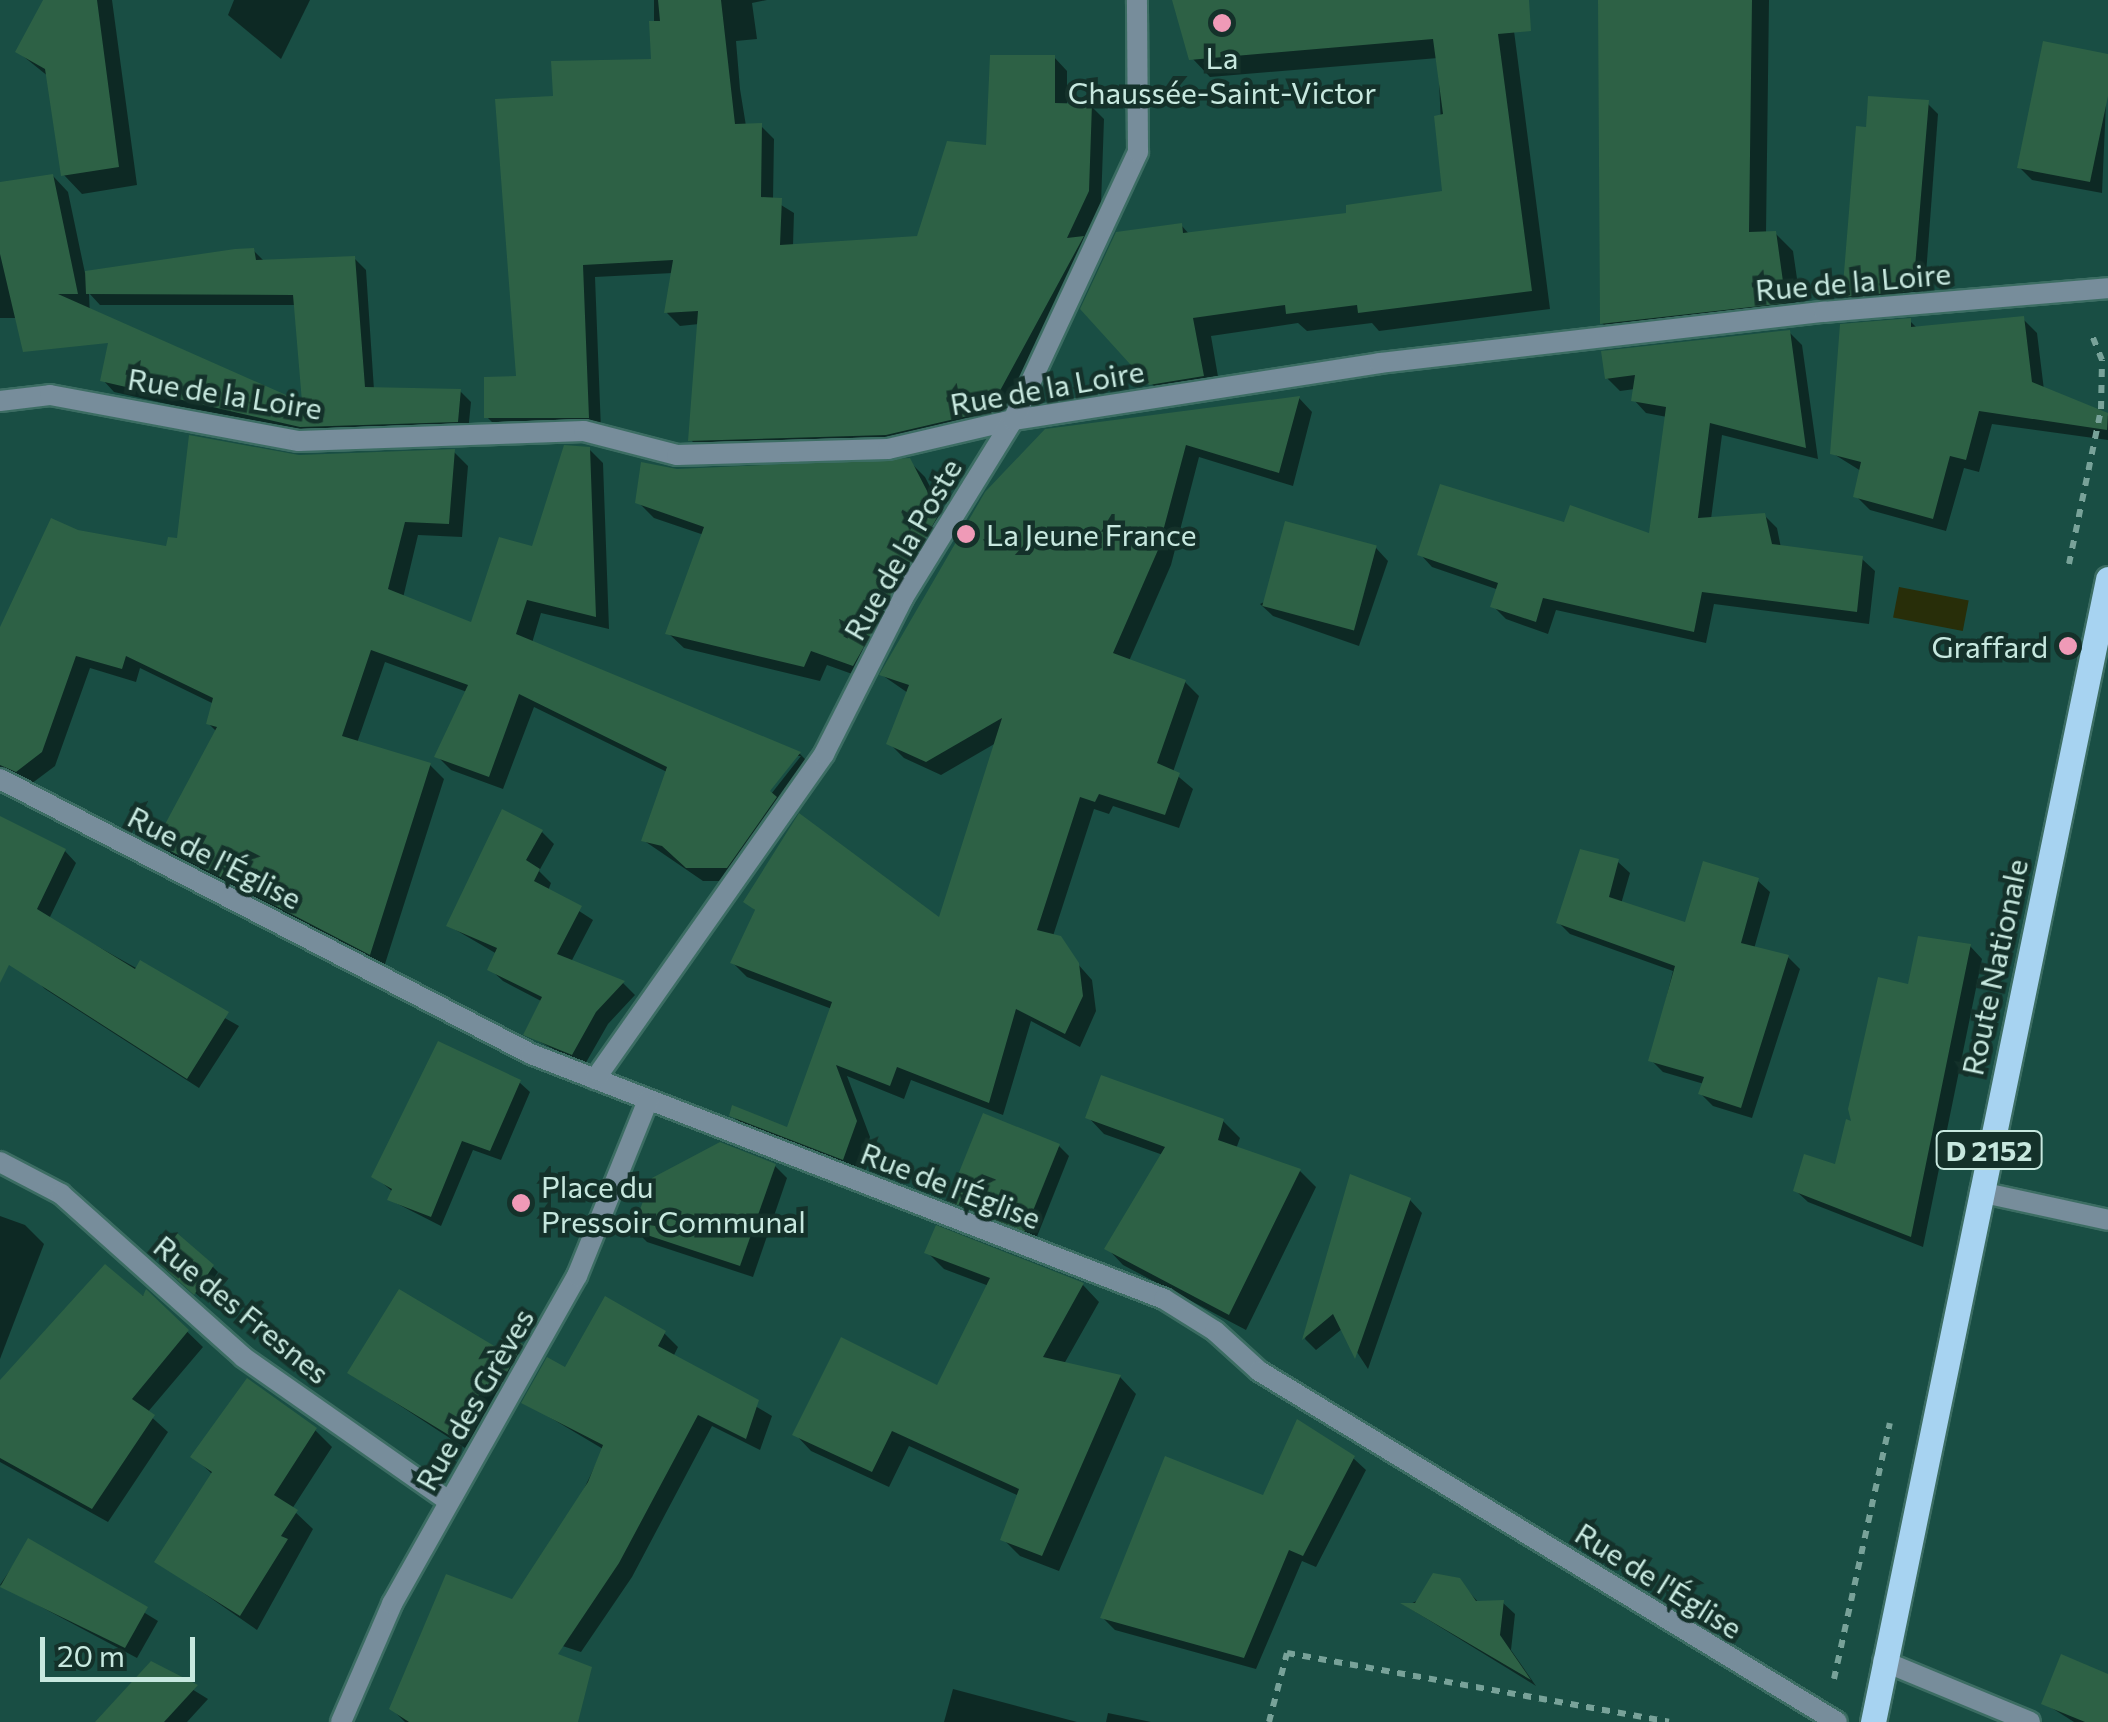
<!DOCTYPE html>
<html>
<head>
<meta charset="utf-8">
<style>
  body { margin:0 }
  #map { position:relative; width:2108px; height:1722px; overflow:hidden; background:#194e44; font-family:Commissioner,sans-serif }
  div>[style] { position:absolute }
  .water>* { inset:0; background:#282e09; transform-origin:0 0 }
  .shadow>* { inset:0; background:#0007 }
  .building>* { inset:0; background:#2d6145; transform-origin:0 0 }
  .path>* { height:6px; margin-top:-3px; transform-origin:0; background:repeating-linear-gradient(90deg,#78a299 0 8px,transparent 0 16px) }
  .roads { filter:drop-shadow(2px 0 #3c6d63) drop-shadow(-2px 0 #3c6d63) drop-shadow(0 2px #3c6d63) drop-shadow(0 -2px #3c6d63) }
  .minor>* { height:20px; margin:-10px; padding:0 10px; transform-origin:10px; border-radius:10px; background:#778d9b }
  .primary>* { height:25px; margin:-12.5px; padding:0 12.5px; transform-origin:12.5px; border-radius:12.5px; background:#a7d3f1 }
  .dots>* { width:28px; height:28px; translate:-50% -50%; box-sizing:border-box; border:5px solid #14312a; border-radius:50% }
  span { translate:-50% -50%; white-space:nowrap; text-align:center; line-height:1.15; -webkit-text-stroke:9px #14312a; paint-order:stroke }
  .shield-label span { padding:2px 8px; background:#14312a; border:2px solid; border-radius:8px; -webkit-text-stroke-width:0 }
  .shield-label { font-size:28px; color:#c7e8df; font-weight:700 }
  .poi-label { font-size:30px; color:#c7e8df }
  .left { translate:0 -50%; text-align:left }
  .right { translate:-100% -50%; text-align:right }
  .street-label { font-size:30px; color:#c7e8df }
  .scale { position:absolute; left:40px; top:1637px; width:155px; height:45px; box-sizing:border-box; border:5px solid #c7e8df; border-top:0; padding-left:12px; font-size:30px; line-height:35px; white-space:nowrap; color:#c7e8df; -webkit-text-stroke:8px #14312a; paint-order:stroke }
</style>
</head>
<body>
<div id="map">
  <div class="water">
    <i style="left:1899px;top:587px;width:71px;height:31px;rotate:11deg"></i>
  </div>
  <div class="shadow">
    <i style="clip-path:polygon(45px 0,112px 0,137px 185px,82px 194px,64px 175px,49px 77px,18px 52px)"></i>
    <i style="clip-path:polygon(234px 0,310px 0,281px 59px,228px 15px)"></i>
    <i style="clip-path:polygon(654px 0,767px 0,752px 3px,757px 39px,736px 41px,740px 89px,746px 126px,761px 126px,774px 139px,773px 200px,794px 213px,793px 246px,919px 239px,1054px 57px,1067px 71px,1067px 106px,1091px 106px,1104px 119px,1101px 205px,1085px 240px,1095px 251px,1002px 424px,901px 447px,704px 453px,691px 440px,699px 324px,680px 326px,667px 313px,673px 273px,595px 277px,601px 430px,500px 430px,487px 417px,519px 379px,556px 98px,654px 62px)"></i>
    <i style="clip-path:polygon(1175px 0,1510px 0,1550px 309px,1379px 331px,1372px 323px,1307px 331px,1298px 323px,1211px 336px,1221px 394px,1170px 402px,1151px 383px,1181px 225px,1190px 235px,1348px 215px,1444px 193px,1438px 58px,1210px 77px,1192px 58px)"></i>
    <i style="clip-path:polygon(1600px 0,1769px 0,1766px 234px,1775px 233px,1793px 251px,1803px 320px,1620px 341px,1602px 323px)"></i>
    <i style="clip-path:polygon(2108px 57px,2102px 193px,2032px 180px,2019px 167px)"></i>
    <i style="clip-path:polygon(1927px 103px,1938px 114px,1924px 301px,1856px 307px,1845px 296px,1868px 130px)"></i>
    <i style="clip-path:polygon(53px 176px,68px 192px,85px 273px,235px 251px,253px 250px,265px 262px,354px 258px,366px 270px,374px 390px,460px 391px,471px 402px,468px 432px,313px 437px,114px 392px,103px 380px,305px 406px,296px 305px,100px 305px,89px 293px,90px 318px,0 318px,0 185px)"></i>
    <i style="clip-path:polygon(2023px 319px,2037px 333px,2044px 390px,2108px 416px,2108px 440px,1992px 424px,1979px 472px,1964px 468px,1946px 531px,1870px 510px,1856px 496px,1861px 471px,1832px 453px,1910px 321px,1918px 329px)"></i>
    <i style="clip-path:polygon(1789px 332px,1802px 345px,1818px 459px,1722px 435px,1711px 519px,1764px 515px,1777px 528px,1781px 548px,1862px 559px,1875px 571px,1869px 624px,1714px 604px,1706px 643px,1556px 610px,1548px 634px,1506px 619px,1493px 606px,1499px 590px,1432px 567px,1420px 554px,1565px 525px,1651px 536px,1667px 417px,1646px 413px,1634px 400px,1635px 389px,1620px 391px,1607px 378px)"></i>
    <i style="clip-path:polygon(1299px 398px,1312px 412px,1293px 486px,1199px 457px,1171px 565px,1129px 661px,1185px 682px,1199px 696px,1173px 772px,1193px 789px,1179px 828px,1113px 806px,1109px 814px,1094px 809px,1053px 936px,1092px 980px,1096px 1011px,1080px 1047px,1031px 1021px,1003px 1115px,911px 1080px,904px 1099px,847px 1076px,870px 1137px,857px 1172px,746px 1129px,732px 1115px,789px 1130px,832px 1009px,747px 977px,733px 963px,757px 912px,747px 902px,800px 817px,941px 921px,996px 743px,941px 775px,904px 758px,889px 743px,908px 693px,882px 675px,987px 493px)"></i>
    <i style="clip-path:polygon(evenodd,589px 449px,603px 463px,609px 629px,541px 613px,532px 643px,800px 754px,814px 768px,741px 881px,703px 881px,643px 840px,667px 772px,534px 707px,503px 789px,451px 770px,437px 756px,467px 692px,385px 662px,357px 743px,430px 765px,444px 779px,384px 967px,172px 857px,158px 843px,217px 732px,208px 723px,214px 704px,140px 668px,136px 682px,90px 668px,55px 766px,31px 784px,0 768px,0 633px,77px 532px,168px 549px,299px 457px,454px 452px,468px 466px,462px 537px,418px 535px,403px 598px,473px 625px,534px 549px,589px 449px,794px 756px,801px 756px,764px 803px,760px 800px,794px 756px)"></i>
    <i style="clip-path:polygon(909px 461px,925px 477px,953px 531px,869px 680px,827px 665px,820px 681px,684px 648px,668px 633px,704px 535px,654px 518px,638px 502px)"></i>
    <i style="clip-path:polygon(1376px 548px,1388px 561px,1359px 646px,1273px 616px,1260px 604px)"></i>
    <i style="clip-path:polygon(542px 832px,554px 844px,539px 871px,551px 883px,548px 891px,593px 920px,571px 962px,623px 983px,635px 995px,608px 1024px,584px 1066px,526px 1034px,543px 1002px,503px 981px,490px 969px,497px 954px,449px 926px)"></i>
    <i style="clip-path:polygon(65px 851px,76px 863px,49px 919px,239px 1026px,199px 1088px,45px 989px,33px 977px,41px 955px,0 961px,0 908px)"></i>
    <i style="clip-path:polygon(1618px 862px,1630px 873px,1621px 904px,1686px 926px,1758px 881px,1770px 892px,1754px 949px,1788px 957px,1800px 969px,1752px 1118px,1713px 1106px,1701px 1094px,1704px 1084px,1663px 1072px,1651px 1060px,1673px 971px,1570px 934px,1558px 922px)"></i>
    <i style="clip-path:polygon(1970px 946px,1982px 959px,1923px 1247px,1808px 1202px,1795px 1190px,1837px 1167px,1910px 987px)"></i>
    <i style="clip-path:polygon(519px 1082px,530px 1092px,501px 1160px,473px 1150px,441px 1226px,390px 1200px,393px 1192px,374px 1176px)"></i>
    <i style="clip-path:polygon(1088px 1117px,1223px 1121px,1240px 1138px,1236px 1149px,1300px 1171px,1316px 1187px,1246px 1330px,1123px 1265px,1107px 1248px,1163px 1155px,1104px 1134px)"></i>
    <i style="clip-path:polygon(1059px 1146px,1069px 1156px,1036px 1239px,949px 1199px)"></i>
    <i style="clip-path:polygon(775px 1166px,787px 1178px,753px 1277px,647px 1242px,635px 1230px)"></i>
    <i style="clip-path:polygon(1351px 1178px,1410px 1200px,1422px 1213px,1368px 1369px,1342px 1329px,1316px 1350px,1305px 1339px)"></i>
    <i style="clip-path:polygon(0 1216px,25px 1225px,44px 1244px,0 1359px)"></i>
    <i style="clip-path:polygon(937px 1229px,1083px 1285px,1099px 1302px,1064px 1364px,1120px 1377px,1136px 1394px,1059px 1571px,1020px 1556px,1003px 1539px,1019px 1496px,909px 1446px,889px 1487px,811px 1451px,795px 1434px,938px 1389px,989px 1286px,944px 1269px,927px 1252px)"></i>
    <i style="clip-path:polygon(163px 1264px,213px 1267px,218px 1272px,201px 1298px)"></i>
    <i style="clip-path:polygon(147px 1293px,203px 1347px,147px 1413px,168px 1432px,108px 1522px,0 1462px,0 1384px)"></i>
    <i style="clip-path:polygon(664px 1333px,678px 1347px,673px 1357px,772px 1416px,760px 1450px,712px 1426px,632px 1577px,581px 1652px,547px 1641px,515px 1722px,405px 1722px,392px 1709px,513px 1602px,557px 1530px,563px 1533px,603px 1449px,524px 1402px,566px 1371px)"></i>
    <i style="clip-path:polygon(521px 1346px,533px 1359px,510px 1401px,498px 1395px,465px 1448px,350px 1373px)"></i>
    <i style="clip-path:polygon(315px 1430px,332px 1447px,292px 1509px,313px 1529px,257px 1630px,157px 1561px,213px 1475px,194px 1457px)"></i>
    <i style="clip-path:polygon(1353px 1458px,1366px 1470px,1316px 1567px,1302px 1561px,1256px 1669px,1115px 1630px,1102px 1617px,1264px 1498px)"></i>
    <i style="clip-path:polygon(29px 1542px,158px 1621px,137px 1658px,0 1585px)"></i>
    <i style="clip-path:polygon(1459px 1581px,1479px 1603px,1502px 1602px,1515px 1614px,1511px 1650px,1536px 1686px,1406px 1606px)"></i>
    <i style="clip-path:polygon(151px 1664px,208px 1699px,187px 1722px,99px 1722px)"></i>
    <i style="clip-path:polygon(2108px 1677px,2108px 1722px,2074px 1722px,2044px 1703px)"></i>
    <i style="clip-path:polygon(953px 1689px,1077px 1722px,944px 1722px)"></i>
    <i style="clip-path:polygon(1108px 1713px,1151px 1722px,1106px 1722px)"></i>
  </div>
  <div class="building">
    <i style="clip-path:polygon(43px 0,97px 0,119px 167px,61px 176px,45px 69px,15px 52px)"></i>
    <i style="clip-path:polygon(658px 0,721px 0,735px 124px,762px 123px,761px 197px,782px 198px,780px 245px,917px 236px,947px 141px,986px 145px,990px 55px,1055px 55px,1055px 103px,1092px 104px,1089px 191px,1067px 238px,1084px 236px,989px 411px,886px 435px,688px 441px,698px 311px,664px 313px,673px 260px,583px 265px,589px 418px,484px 418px,484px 377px,516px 376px,495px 99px,553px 96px,551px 61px,651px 59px,649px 21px,660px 21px)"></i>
    <i style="clip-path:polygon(1172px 0,1529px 0,1531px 31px,1498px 34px,1532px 291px,1358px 313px,1357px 305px,1286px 314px,1285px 305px,1193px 318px,1204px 376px,1149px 385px,1080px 309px,1116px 232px,1182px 223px,1183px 233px,1346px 213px,1346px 205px,1442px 191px,1434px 116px,1443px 114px,1433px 39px,1189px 60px)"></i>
    <i style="clip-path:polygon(1598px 0,1752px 0,1749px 232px,1776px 231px,1786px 303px,1600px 324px)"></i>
    <i style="clip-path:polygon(2043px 41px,2108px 54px,2108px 96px,2090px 182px,2017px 168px)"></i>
    <i style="clip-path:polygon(1868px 96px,1929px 100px,1913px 291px,1842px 297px,1856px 126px,1866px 127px)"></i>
    <i style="clip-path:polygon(53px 174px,78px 294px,58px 294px,302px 402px,293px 295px,86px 294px,85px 271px,235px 249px,254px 248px,256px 260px,355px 256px,365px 387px,461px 389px,458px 422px,300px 427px,100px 381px,108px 343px,23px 352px,0 254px,0 182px)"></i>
    <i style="clip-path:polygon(2024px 316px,2032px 382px,2108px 413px,2107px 430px,1979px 411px,1966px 460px,1950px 456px,1933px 519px,1853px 497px,1861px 462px,1830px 454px,1840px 324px,1911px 318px,1911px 327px)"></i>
    <i style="clip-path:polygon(1790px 330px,1806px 448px,1710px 423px,1698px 518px,1765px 513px,1772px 544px,1863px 556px,1857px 612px,1702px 592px,1694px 632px,1543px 598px,1536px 622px,1490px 607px,1498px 583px,1417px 555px,1440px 484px,1564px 522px,1570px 505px,1649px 533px,1666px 407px,1631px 401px,1635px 375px,1605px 379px,1601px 351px)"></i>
    <i style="clip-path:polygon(1300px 396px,1279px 473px,1186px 445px,1158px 550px,1113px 653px,1186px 680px,1157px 763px,1180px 773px,1165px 815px,1099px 794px,1095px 802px,1080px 797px,1037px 930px,1061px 936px,1079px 963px,1083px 996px,1065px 1034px,1016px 1009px,989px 1103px,897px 1067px,890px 1086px,836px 1065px,857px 1121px,843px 1160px,729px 1116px,732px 1105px,787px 1127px,832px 1002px,730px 963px,755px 910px,743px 902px,799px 813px,939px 917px,1002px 718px,926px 762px,886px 744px,909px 685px,879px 675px,985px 492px,1045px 429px)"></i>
    <i style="clip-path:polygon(189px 435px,299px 455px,455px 449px,449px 524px,405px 522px,388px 589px,471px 622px,499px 537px,532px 546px,564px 445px,590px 447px,596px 617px,527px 600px,516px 634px,801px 752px,770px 791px,777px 797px,727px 868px,686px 868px,662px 846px,641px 841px,667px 767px,519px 694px,489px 777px,434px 757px,468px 685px,371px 650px,342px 736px,431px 763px,370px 955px,155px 843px,217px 727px,206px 724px,213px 698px,126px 656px,122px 669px,76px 656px,42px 752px,16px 772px,0 765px,0 627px,51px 518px,78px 530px,166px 546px,168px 537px,177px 538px)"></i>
    <i style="clip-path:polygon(910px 458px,939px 514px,853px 666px,811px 651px,804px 667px,665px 634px,704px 527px,635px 503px,641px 462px,677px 469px)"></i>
    <i style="left:1285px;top:521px;width:95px;height:88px;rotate:15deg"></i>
    <i style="clip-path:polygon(502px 809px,543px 830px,526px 860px,540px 869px,534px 881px,582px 906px,557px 954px,625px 981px,596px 1012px,572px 1055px,523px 1035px,542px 997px,487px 970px,497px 948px,446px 926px)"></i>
    <i style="clip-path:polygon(0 816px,66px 849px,37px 909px,135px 969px,140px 960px,229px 1012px,187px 1079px,9px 965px,0 983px)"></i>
    <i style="clip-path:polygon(1580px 849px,1619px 859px,1609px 897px,1685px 922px,1703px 861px,1759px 878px,1741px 943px,1789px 955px,1741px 1108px,1698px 1094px,1704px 1077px,1648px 1061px,1675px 966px,1556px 923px)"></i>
    <i style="clip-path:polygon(1918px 936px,1971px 944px,1911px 1237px,1793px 1191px,1804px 1154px,1835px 1164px,1846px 1119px,1851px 1121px,1848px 1109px,1878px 977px,1908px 984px)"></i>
    <i style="clip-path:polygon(438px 1041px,521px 1080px,490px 1151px,462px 1141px,431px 1217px,387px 1200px,392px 1189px,371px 1177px)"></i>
    <i style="clip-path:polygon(1101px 1075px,1224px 1119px,1218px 1140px,1301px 1169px,1229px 1315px,1104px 1249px,1165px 1147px,1085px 1118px)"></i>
    <i style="left:983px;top:1113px;width:83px;height:95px;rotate:22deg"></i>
    <i style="clip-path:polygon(720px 1142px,776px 1164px,740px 1266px,632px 1230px,652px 1178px)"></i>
    <i style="clip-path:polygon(1350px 1174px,1411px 1198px,1355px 1359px,1333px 1314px,1302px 1340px)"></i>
    <i style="clip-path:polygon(936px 1225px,1084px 1283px,1043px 1357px,1121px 1375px,1042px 1556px,1000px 1540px,1019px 1489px,892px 1431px,872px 1472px,792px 1435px,841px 1337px,937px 1385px,990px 1278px,924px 1253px)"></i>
    <i style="clip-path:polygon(177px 1233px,214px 1265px,194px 1295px,160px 1264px)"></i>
    <i style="clip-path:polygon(105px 1264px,143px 1296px,146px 1289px,189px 1330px,132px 1399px,155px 1415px,92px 1509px,0 1458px,0 1380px)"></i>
    <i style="clip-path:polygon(399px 1289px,496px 1347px,505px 1335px,523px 1344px,497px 1390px,486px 1384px,452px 1437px,347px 1373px)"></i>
    <i style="clip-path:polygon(605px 1296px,666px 1331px,658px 1346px,759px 1400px,746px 1439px,698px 1415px,619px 1563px,558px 1654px,592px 1667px,578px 1722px,409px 1722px,389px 1709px,446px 1574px,512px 1599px,588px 1482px,603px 1445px,521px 1403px,547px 1357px,565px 1367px)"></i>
    <i style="clip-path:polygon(247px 1378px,317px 1428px,274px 1495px,298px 1510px,281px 1536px,288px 1539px,240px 1616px,154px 1562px,212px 1472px,190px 1457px)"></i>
    <i style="clip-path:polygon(1297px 1419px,1355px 1456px,1303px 1556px,1289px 1550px,1244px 1658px,1100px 1618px,1165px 1456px,1263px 1495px)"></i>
    <i style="clip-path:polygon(28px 1538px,148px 1607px,125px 1648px,0 1587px)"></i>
    <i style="clip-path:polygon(1433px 1573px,1460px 1578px,1476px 1601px,1504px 1600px,1500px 1635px,1531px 1680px,1400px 1603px,1415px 1603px)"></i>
    <i style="clip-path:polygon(2061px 1654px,2108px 1674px,2108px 1722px,2085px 1722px,2041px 1704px)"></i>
    <i style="clip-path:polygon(151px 1661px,198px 1685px,164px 1722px,95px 1722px)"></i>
  </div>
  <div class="path">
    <i style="left:2069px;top:564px;width:158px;rotate:-78.3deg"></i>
    <i style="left:2101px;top:409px;width:49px;rotate:-88.8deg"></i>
    <i style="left:2102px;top:360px;width:31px;rotate:-112deg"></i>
    <i style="left:1834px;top:1679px;width:262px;rotate:-77.7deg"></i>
    <i style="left:1269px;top:1722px;width:71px;rotate:-75.4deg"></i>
    <i style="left:1287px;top:1653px;width:388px;rotate:10.2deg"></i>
  </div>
  <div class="roads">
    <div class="minor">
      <i style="left:0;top:401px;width:50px;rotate:-6.8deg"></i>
      <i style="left:50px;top:395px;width:253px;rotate:10.5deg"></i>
      <i style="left:299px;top:441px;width:285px;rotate:-2deg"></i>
      <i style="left:584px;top:431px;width:96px;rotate:14.5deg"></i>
      <i style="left:677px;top:455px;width:211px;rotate:-1.6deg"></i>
      <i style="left:888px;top:449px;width:128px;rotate:-13.1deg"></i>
      <i style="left:1013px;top:420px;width:371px;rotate:-8.8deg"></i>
      <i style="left:1380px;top:363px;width:447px;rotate:-6.6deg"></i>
      <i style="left:1824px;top:312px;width:285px;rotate:-4.8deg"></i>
      <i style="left:0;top:779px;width:598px;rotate:27.38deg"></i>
      <i style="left:531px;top:1054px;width:679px;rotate:21.16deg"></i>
      <i style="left:1164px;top:1299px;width:60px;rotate:32.1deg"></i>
      <i style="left:1215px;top:1331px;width:59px;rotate:42.3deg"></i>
      <i style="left:1259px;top:1371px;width:676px;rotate:31.27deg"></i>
      <i style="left:595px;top:1079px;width:398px;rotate:-54.8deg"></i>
      <i style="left:824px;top:754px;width:175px;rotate:-63.1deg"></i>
      <i style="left:903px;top:598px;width:209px;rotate:-58.3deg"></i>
      <i style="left:1013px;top:420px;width:296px;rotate:-65deg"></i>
      <i style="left:1138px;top:152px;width:152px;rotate:-90.4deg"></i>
      <i style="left:0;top:1162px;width:69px;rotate:27.7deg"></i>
      <i style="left:61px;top:1194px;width:244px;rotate:41.8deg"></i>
      <i style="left:243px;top:1357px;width:251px;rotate:35deg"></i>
      <i style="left:1980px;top:1192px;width:131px;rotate:12.3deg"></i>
      <i style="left:1883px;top:1661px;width:159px;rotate:22.5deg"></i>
      <i style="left:341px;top:1722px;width:129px;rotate:-66.6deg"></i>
      <i style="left:392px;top:1604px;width:377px;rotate:-60.6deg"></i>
      <i style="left:577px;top:1276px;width:190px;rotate:-68deg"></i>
    </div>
    <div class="primary">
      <i style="left:1873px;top:1722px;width:1167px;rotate:-78.38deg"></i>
    </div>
  </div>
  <div class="dots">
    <i style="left:1222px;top:23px;background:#ef9ab7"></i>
    <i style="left:966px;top:534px;background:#ef9ab7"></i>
    <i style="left:2068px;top:646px;background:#ef9ab7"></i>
    <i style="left:521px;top:1203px;background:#ef9ab7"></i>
  </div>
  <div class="shield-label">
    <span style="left:1989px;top:1150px">D 2152</span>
  </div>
  <div class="poi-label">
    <span style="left:1222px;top:74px">La<br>Chaussée-Saint-Victor</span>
    <span class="left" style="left:986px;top:534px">La Jeune France</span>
    <span class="right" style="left:2048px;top:646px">Graffard</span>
    <span class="left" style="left:541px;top:1203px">Place du<br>Pressoir Communal</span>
  </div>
  <div class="street-label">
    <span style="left:1853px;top:281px;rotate:-5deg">Rue de la Loire</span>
    <span style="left:1047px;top:387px;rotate:-10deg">Rue de la Loire</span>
    <span style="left:225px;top:393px;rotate:9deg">Rue de la Loire</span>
    <span style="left:902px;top:549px;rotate:-60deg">Rue de la Poste</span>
    <span style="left:215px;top:857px;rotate:27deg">Rue de l'Église</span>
    <span style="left:1994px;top:967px;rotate:-78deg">Route Nationale</span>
    <span style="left:951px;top:1185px;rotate:21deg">Rue de l'Église</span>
    <span style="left:242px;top:1309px;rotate:39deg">Rue des Fresnes</span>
    <span style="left:474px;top:1399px;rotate:-60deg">Rue des Grèves</span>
    <span style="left:1659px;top:1580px;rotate:32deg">Rue de l'Église</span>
  </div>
  <div class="scale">20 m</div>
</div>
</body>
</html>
